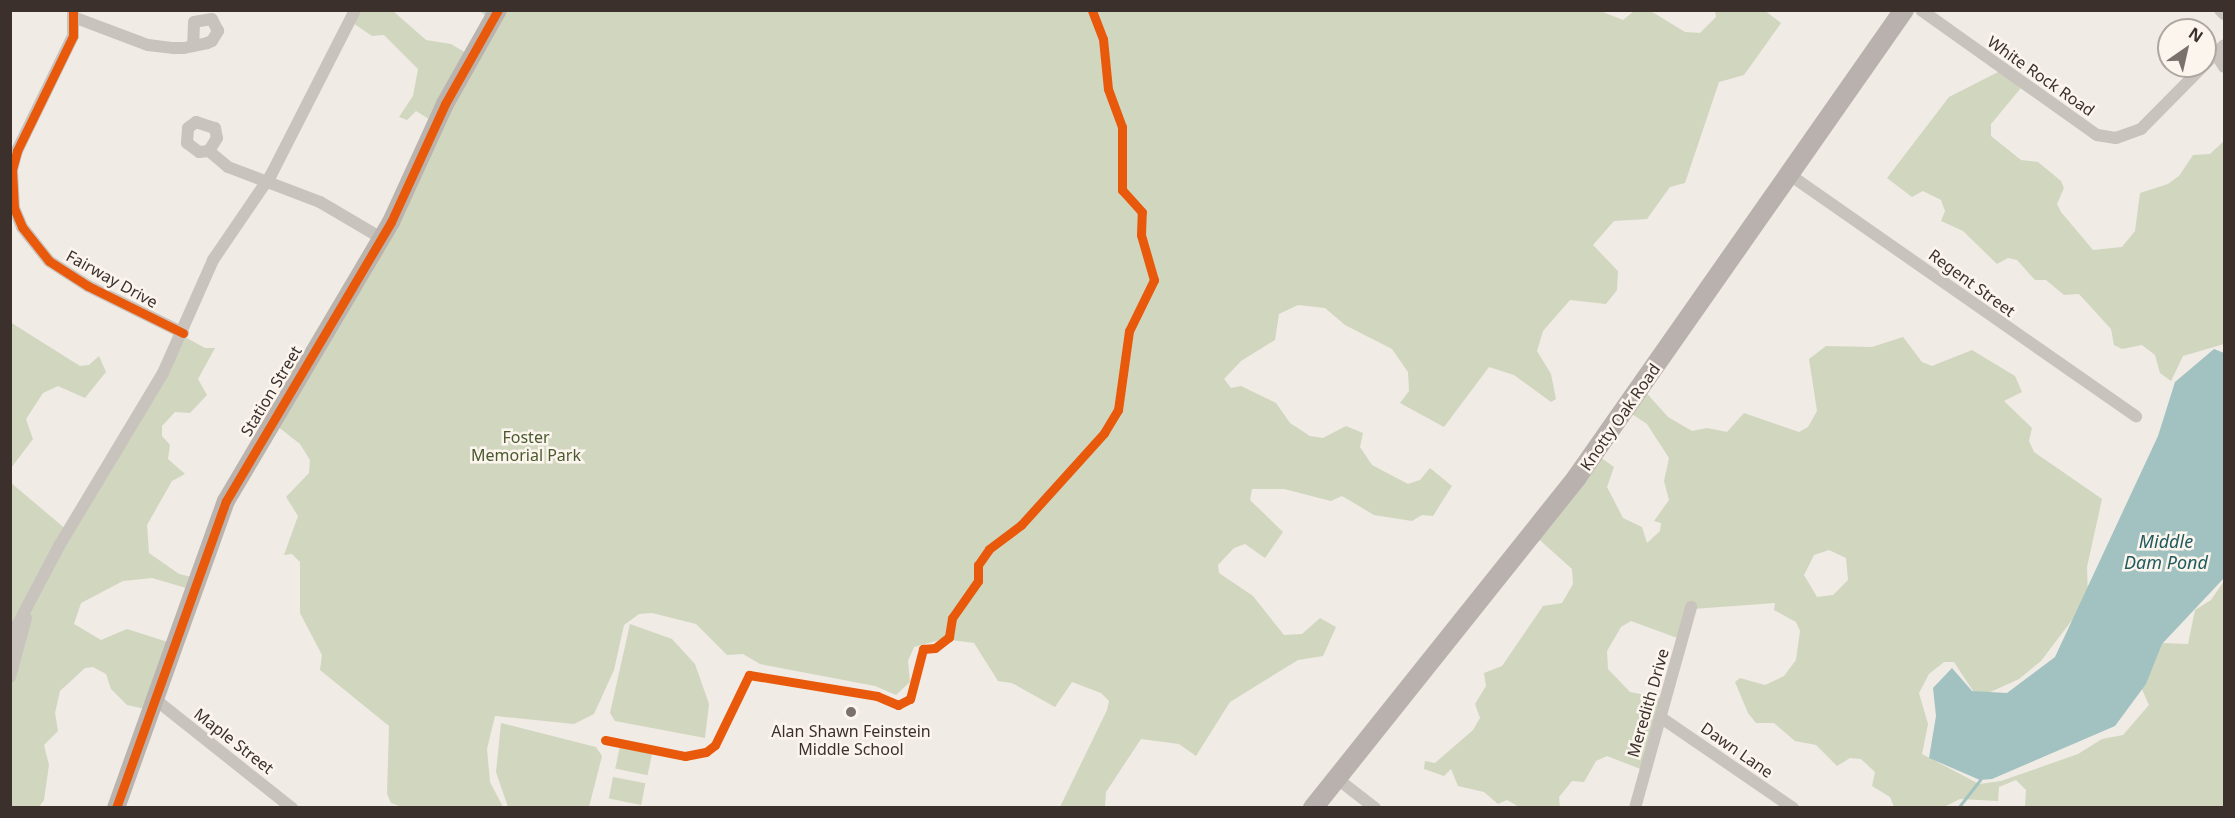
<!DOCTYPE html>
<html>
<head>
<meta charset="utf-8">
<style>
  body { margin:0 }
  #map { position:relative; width:2235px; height:818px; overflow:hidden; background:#f0ebe5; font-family:"Noto Sans",sans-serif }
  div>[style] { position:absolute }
  .green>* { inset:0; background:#d1d6bf; transform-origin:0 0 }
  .water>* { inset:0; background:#a1c2c1 }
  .stream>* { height:3px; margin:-1.5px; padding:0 1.5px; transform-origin:1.5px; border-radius:1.5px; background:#a1c2c1 }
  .street>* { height:12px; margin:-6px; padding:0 6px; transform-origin:6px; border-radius:6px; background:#c9c3be }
  .secondary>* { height:18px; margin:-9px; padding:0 9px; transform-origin:9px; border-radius:9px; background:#bab3ae }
  .primary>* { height:20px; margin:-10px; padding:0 10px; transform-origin:10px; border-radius:10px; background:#b8b1ad }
  .cycleway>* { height:9px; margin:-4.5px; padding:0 4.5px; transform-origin:4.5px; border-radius:4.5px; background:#e8590c }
  .dots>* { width:16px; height:16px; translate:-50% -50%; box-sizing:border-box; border:3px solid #fbf5ee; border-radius:50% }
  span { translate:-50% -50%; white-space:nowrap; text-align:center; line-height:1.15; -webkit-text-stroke:5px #fbf5ee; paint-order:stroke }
  .street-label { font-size:16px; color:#3b302b }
  .park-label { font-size:16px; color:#4a5a2e }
  .poi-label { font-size:16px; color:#3b302b }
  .water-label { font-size:18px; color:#1f5a5e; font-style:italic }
  .frame { position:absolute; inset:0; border:12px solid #3b302b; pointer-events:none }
  .north { position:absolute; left:2157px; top:18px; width:60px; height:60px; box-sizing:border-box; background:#fbf5ee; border:2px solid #aea6a0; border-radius:50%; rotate:34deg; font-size:16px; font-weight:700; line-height:24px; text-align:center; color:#3b302b }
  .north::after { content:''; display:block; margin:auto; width:21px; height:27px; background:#7a716c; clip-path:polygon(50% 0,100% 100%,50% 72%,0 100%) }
</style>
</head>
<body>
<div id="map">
  <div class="green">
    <i style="clip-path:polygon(479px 10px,1598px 10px,1623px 20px,1634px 11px,1649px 10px,1685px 32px,1700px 33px,1716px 17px,1715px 11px,1764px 10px,1781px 23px,1744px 75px,1719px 82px,1685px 183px,1670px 187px,1647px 219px,1614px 221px,1593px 245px,1618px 271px,1617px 290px,1606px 304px,1570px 300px,1543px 331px,1537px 351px,1551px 374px,1556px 399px,1551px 402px,1514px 375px,1489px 367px,1444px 427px,1400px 403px,1409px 391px,1408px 372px,1392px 349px,1345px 325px,1325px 308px,1298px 305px,1279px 314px,1275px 340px,1241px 361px,1224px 379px,1231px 388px,1241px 386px,1276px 403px,1290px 423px,1310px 436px,1323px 438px,1346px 426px,1363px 433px,1360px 447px,1372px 465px,1408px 484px,1420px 480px,1430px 468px,1452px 486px,1433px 516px,1422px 515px,1412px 521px,1374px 515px,1342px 496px,1331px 501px,1284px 489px,1252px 489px,1250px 500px,1283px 532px,1265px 558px,1245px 544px,1234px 548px,1218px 565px,1219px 573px,1253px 596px,1284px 635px,1302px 634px,1320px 618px,1336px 627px,1323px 656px,1298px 660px,1230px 702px,1196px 756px,1179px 744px,1141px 739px,1106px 792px,1105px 807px,1060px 807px,1107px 710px,1109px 701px,1101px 693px,1072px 682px,1055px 707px,1012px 683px,998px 681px,974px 643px,943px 639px,914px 647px,908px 661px,910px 682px,896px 695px,875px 686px,760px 664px,743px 654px,727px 655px,696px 624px,652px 613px,639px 614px,624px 625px,614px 670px,594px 714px,574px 724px,495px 716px,487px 749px,490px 782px,503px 807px,405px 808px,391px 803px,387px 794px,389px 726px,320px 670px,322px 655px,300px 613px,300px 562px,292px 554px,284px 555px,298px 516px,286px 497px,309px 473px,310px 460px,300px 444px,272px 422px,379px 244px,435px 123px,416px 111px,407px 120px,399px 117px,413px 96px,418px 69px,384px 35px,372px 36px,353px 23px,356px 11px,393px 11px,426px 40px,451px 44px,471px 56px,491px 21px)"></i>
    <i style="clip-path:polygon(2004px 69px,2025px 83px,1991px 124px,1991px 136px,2021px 160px,2038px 162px,2061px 181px,2064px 188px,2057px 204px,2061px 212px,2093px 250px,2122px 247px,2135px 231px,2140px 193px,2168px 184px,2179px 176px,2193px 155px,2210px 154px,2224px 141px,2224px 344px,2183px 356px,2171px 381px,2160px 373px,2155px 355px,2142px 345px,2122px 349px,2114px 345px,2111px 329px,2079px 294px,2064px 295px,2046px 280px,2035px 280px,2017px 260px,2008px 258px,1997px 264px,1963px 231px,1941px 221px,1945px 211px,1941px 200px,1923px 191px,1912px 197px,1887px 178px,1949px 97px)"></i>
    <i style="clip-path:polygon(10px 322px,80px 366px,89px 365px,99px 356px,106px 372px,85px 398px,58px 386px,43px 393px,26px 419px,33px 439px,11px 468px)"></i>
    <i style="clip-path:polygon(183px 336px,205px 348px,215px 348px,198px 379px,207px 395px,190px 413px,175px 412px,162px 426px,162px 436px,170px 445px,168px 459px,185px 474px,172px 481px,147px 525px,149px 553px,179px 574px,200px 579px,193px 590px,152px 578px,123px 581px,81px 603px,74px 624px,101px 640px,127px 629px,174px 644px,150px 710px,127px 705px,111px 689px,106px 674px,93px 667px,85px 668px,60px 691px,55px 713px,58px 731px,44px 745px,49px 765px,44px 800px,39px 807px,11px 807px,10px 482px,68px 531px)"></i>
    <i style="clip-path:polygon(evenodd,1903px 337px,1922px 362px,1932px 366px,1972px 350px,2015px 376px,2022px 392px,2004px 401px,2032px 428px,2029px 441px,2034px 452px,2102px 499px,2087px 567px,2088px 599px,2041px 661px,2019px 679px,1986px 694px,1973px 691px,1954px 662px,1944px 662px,1929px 674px,1919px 693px,1928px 724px,1922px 754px,1979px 784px,2001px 781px,2078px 754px,2102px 739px,2123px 735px,2149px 705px,2140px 685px,2162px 643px,2188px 644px,2195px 610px,2211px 600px,2224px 581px,2224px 807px,2025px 807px,2026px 790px,2016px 780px,1999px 787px,1998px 801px,1960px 799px,1944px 807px,1894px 807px,1890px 797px,1872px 786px,1875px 772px,1861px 759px,1850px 758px,1837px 766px,1816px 745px,1795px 741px,1774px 723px,1756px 723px,1748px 713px,1735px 682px,1740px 678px,1765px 685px,1784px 676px,1796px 660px,1800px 631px,1796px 622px,1774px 610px,1775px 603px,1693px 609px,1680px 639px,1631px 621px,1621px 627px,1607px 651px,1608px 669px,1630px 692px,1667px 699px,1643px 770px,1607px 756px,1596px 761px,1584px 782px,1572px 781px,1559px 797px,1560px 807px,1521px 808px,1507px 800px,1498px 804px,1484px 792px,1458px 786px,1451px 769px,1444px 776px,1424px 769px,1425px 761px,1435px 763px,1473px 730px,1480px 718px,1475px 704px,1486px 686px,1484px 673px,1502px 666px,1543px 606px,1562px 603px,1573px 584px,1572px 569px,1533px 534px,1596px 454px,1614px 467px,1607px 487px,1623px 518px,1642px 527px,1647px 543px,1660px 531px,1661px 523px,1654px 521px,1669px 500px,1664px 481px,1669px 458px,1647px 424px,1626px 410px,1642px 388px,1668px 417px,1692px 431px,1707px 428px,1727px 432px,1744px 413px,1799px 432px,1808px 427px,1817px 411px,1809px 359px,1826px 346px,1872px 347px,1903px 337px,1829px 550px,1846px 558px,1848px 580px,1833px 595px,1817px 597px,1804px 575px,1814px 555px,1829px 550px)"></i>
    <i style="clip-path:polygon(630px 624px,672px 639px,695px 664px,709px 704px,705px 738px,615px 721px,610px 713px)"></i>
    <i style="clip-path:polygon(501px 723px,596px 747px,602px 756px,589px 807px,508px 807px,496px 772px)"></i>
    <i style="left:620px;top:746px;width:33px;height:23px;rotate:12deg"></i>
    <i style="left:613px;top:777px;width:33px;height:22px;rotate:11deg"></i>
  </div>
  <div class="water">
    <i style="clip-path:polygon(2214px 349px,2224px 353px,2224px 578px,2162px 644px,2146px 684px,2115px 726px,1992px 779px,1980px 780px,1929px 758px,1936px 716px,1933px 688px,1952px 668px,1972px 691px,2007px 693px,2055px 657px,2158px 436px,2175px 382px)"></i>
  </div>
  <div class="stream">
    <i style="left:1958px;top:808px;width:36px;rotate:-52deg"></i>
  </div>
  <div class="street">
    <i style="left:73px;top:10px;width:26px;rotate:90deg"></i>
    <i style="left:73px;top:36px;width:128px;rotate:116deg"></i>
    <i style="left:17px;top:151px;width:20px;rotate:105deg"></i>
    <i style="left:12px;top:170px;width:38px;rotate:87deg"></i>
    <i style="left:14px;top:208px;width:21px;rotate:67deg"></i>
    <i style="left:22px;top:227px;width:43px;rotate:51.5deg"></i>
    <i style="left:49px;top:261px;width:46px;rotate:32.7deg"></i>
    <i style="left:88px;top:286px;width:106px;rotate:26.3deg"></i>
    <i style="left:1921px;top:10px;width:216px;rotate:35.4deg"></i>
    <i style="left:2097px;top:135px;width:19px;rotate:9deg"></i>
    <i style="left:2116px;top:138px;width:27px;rotate:-20deg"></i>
    <i style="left:2141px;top:129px;width:118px;rotate:-45.3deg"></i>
    <i style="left:2220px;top:10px;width:6px;rotate:45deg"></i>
    <i style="left:76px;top:18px;width:77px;rotate:20.6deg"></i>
    <i style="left:148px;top:45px;width:26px;rotate:7deg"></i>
    <i style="left:174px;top:48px;width:10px"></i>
    <i style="left:184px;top:48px;width:24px;rotate:-12deg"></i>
    <i style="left:207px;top:43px;width:5px;rotate:-22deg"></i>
    <i style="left:212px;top:41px;width:12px;rotate:-59deg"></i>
    <i style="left:218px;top:31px;width:13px;rotate:-117deg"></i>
    <i style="left:212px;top:19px;width:18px;rotate:171deg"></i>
    <i style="left:194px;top:22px;width:24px;rotate:92deg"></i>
    <i style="left:2216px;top:54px;width:15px;rotate:58deg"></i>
    <i style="left:209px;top:151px;width:10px;rotate:174deg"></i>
    <i style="left:199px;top:152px;width:15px;rotate:-143deg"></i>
    <i style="left:187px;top:143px;width:15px;rotate:-86deg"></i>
    <i style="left:188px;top:128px;width:10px;rotate:-37deg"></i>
    <i style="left:196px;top:122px;width:20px;rotate:18deg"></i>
    <i style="left:215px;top:128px;width:10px;rotate:79deg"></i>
    <i style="left:217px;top:138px;width:15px;rotate:122deg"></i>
    <i style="left:209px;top:151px;width:25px;rotate:40deg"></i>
    <i style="left:228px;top:167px;width:98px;rotate:20.8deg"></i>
    <i style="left:320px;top:202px;width:71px;rotate:30.5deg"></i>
    <i style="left:1790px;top:175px;width:422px;rotate:34.9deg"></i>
    <i style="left:10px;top:639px;width:105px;rotate:-62.2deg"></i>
    <i style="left:59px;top:546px;width:202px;rotate:-59deg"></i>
    <i style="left:163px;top:373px;width:124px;rotate:-66.1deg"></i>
    <i style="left:213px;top:260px;width:103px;rotate:-55.7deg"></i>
    <i style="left:271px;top:175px;width:185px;rotate:-63deg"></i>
    <i style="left:10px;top:677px;width:61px;rotate:-74.8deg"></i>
    <i style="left:156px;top:700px;width:174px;rotate:38.5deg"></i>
    <i style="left:1663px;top:719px;width:158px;rotate:34.4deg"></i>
    <i style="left:1335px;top:777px;width:51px;rotate:37.8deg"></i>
    <i style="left:1635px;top:808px;width:209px;rotate:-74.4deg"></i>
  </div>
  <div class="secondary">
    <i style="left:116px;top:808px;width:326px;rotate:-70.3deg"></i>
    <i style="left:226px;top:501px;width:324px;rotate:-59.4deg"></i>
    <i style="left:391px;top:222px;width:130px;rotate:-65.4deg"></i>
    <i style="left:445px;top:104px;width:108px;rotate:-60.6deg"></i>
  </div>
  <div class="primary">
    <i style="left:1313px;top:808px;width:423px;rotate:-51.4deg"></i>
    <i style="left:1577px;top:477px;width:570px;rotate:-55deg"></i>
  </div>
  <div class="cycleway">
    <i style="left:73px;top:10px;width:26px;rotate:90deg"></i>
    <i style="left:73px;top:36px;width:128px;rotate:116deg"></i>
    <i style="left:17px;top:151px;width:20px;rotate:105deg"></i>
    <i style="left:12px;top:170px;width:38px;rotate:87deg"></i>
    <i style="left:14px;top:208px;width:21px;rotate:67deg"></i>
    <i style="left:22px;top:227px;width:43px;rotate:51.5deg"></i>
    <i style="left:49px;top:261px;width:46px;rotate:32.7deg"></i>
    <i style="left:88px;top:286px;width:106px;rotate:26.3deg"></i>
    <i style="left:605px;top:740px;width:82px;rotate:11.3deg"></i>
    <i style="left:685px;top:756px;width:21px;rotate:-11deg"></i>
    <i style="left:706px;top:752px;width:11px;rotate:-38deg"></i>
    <i style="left:715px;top:745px;width:78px;rotate:-64.1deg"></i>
    <i style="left:749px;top:675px;width:130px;rotate:9.3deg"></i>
    <i style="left:877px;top:696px;width:23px;rotate:23deg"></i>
    <i style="left:898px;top:705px;width:13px;rotate:-27deg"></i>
    <i style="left:910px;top:699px;width:52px;rotate:-75.4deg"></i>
    <i style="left:923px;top:649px;width:12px;rotate:-5deg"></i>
    <i style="left:935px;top:648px;width:18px;rotate:-38deg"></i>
    <i style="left:949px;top:637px;width:19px;rotate:-81deg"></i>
    <i style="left:952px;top:618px;width:45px;rotate:-54.9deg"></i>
    <i style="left:978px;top:581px;width:16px;rotate:-90deg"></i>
    <i style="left:978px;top:565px;width:19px;rotate:-55deg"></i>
    <i style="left:989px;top:549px;width:40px;rotate:-37deg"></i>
    <i style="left:1021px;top:525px;width:124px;rotate:-47.9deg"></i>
    <i style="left:1104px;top:433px;width:27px;rotate:-59deg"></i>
    <i style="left:1118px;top:410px;width:80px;rotate:-82.1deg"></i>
    <i style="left:1129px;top:331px;width:57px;rotate:-63.9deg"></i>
    <i style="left:1154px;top:280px;width:47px;rotate:-106.1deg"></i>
    <i style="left:1141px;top:235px;width:23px;rotate:-88deg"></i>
    <i style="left:1142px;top:212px;width:30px;rotate:-132deg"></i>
    <i style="left:1122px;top:190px;width:63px;rotate:-90deg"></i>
    <i style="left:1122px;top:127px;width:40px;rotate:-110.2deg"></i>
    <i style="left:1108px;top:89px;width:50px;rotate:-95.7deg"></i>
    <i style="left:1103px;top:39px;width:31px;rotate:-111deg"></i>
    <i style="left:116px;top:808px;width:326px;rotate:-70.3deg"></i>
    <i style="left:226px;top:501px;width:324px;rotate:-59.4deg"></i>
    <i style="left:391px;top:222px;width:130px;rotate:-65.4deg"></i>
    <i style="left:445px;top:104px;width:108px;rotate:-60.6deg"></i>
  </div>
  <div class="dots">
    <i style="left:851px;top:712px;background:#7a716c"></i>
  </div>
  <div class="street-label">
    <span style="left:2041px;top:76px;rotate:35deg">White Rock Road</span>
    <span style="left:112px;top:279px;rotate:29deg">Fairway Drive</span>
    <span style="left:1972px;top:283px;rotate:36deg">Regent Street</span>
    <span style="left:271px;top:391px;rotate:-59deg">Station Street</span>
    <span style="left:1620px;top:417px;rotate:-55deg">Knotty Oak Road</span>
    <span style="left:1648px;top:703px;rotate:-74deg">Meredith Drive</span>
    <span style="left:234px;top:741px;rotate:38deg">Maple Street</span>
    <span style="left:1737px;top:750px;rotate:35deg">Dawn Lane</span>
  </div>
  <div class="park-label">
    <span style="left:526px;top:446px">Foster<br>Memorial Park</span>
  </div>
  <div class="poi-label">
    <span style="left:851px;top:740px">Alan Shawn Feinstein<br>Middle School</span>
  </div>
  <div class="water-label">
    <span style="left:2166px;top:552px">Middle<br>Dam Pond</span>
  </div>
  <div class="frame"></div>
  <div class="north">N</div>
</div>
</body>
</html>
